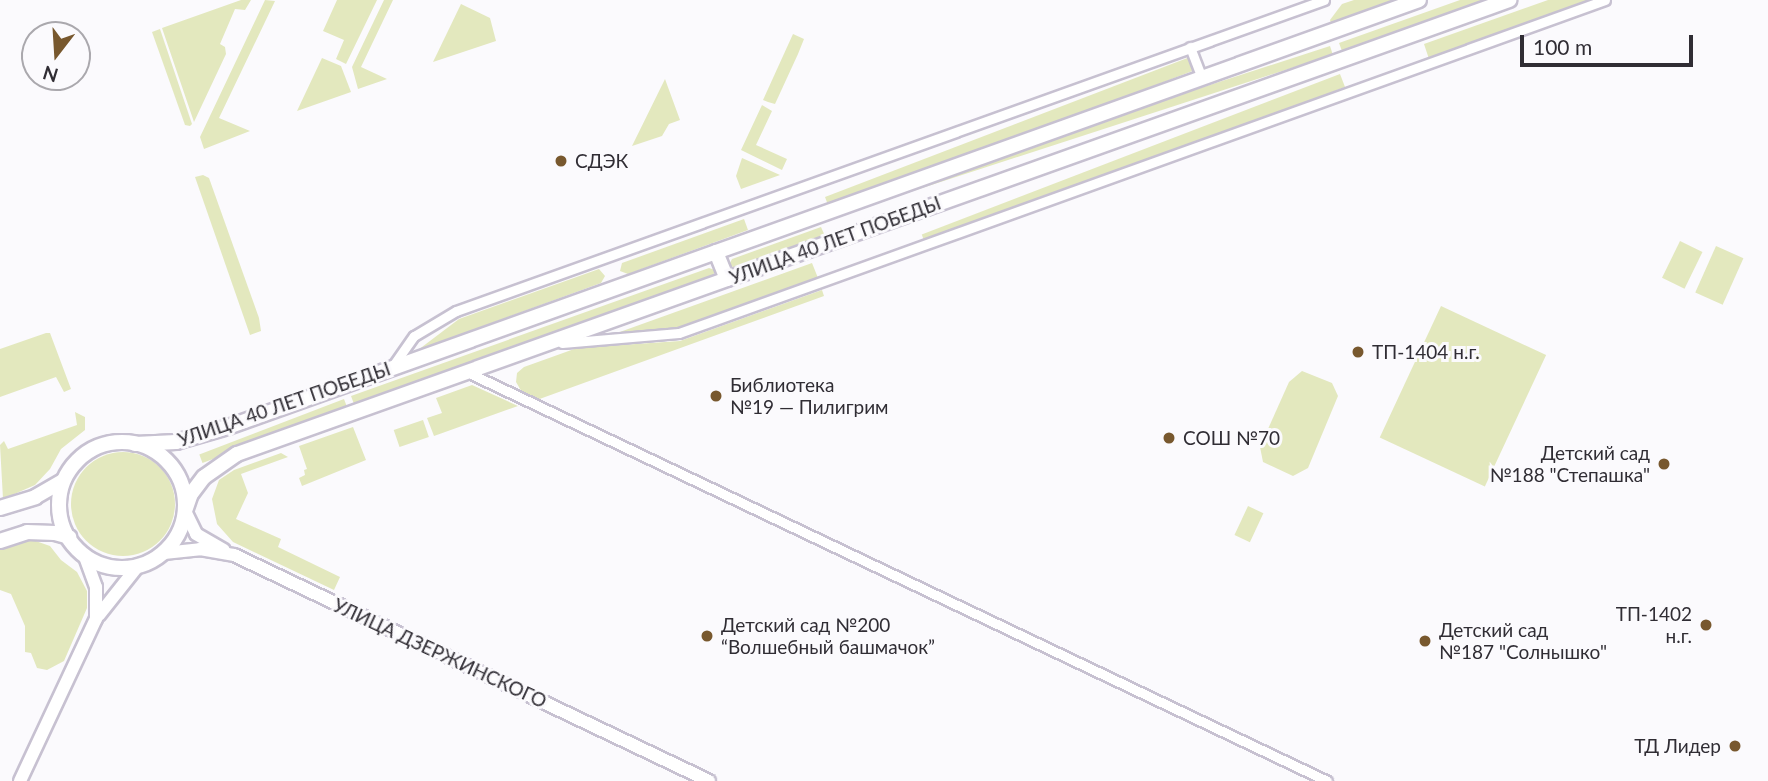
<!DOCTYPE html>
<html>
<head>
<meta charset="utf-8">
<style>
  body { margin:0 }
  #map { position:relative; width:1768px; height:781px; overflow:hidden; background:#fbfafd; font-family:Lato,sans-serif }
  div>[style] { position:absolute }
  .green>* { inset:0; background:#e3e8be; transform-origin:0 0 }
  .round { border-radius:50% }
  .roads { filter:drop-shadow(2px 0 #c7c1d1) drop-shadow(-2px 0 #c7c1d1) drop-shadow(0 2px #c7c1d1) drop-shadow(0 -2px #c7c1d1) }
  .minor>* { height:9px; margin:-4.5px; padding:0 4.5px; transform-origin:4.5px; border-radius:4.5px; background:#fff }
  .secondary>* { height:12px; margin:-6px; padding:0 6px; transform-origin:6px; border-radius:6px; background:#fff }
  .primary>* { height:14px; margin:-7px; padding:0 7px; transform-origin:7px; border-radius:7px; background:#fff }
  .primary>.ring { margin:-7px; padding:0; box-sizing:content-box; background:none; border:14px solid #fff; border-radius:50% }
  .dots>* { width:19px; height:19px; translate:-50% -50%; box-sizing:border-box; border:4px solid #fbfafd; border-radius:50% }
  span { translate:-50% -50%; white-space:nowrap; text-align:center; line-height:1.15; -webkit-text-stroke:6px #fbfafd; paint-order:stroke }
  .poi-label { font-size:19px; color:#302d34 }
  .left { translate:0 -50%; text-align:left }
  .right { translate:-100% -50%; text-align:right }
  .street-label { font-size:19px; color:#302d34 }
  .north { position:absolute; left:21px; top:21px; width:70px; height:70px; box-sizing:border-box; background:#fbfafd; border:2px solid #aaa8ad; border-radius:50%; rotate:197deg; font-size:19px; font-weight:700; line-height:28px; text-align:center; color:#302d34 }
  .north::after { content:''; display:block; margin:auto; width:24px; height:32px; background:#78582e; clip-path:polygon(50% 0,100% 100%,50% 72%,0 100%) }
  .scale { position:absolute; left:1520px; top:35px; width:173px; height:32px; box-sizing:border-box; border:4px solid #302d34; border-top:0; padding-left:9px; font-size:21px; line-height:24px; white-space:nowrap; color:#302d34; -webkit-text-stroke:5px #fbfafd; paint-order:stroke }
</style>
</head>
<body>
<div id="map">
  <div class="green">
    <i style="clip-path:polygon(241px 0,251px 0,245px 10px,235px 9px,220px 44px,225px 47px,226px 54px,194px 122px,162px 28px)"></i>
    <i style="clip-path:polygon(265px 0,275px 1px,219px 118px,250px 131px,204px 149px,200px 137px)"></i>
    <i style="clip-path:polygon(337px 0,377px 0,346px 64px,336px 59px,344px 40px,323px 31px)"></i>
    <i style="clip-path:polygon(384px 0,393px 0,361px 67px,387px 79px,358px 89px,352px 67px)"></i>
    <i style="clip-path:polygon(1354px 0,1395px 0,1331px 23px,1330px 20px,1342px 4px)"></i>
    <i style="clip-path:polygon(1460px 0,1484px 0,1342px 51px,1339px 43px)"></i>
    <i style="clip-path:polygon(1548px 0,1593px 0,1429px 59px,1424px 44px)"></i>
    <i style="clip-path:polygon(461px 4px,490px 18px,496px 41px,433px 62px)"></i>
    <i style="clip-path:polygon(160px 29px,192px 124px,190px 126px,185px 125px,152px 32px)"></i>
    <i style="clip-path:polygon(793px 34px,804px 39px,798px 54px,775px 104px,768px 102px,763px 100px)"></i>
    <i style="left:1330px;top:46px;width:9px;height:531px;rotate:72deg"></i>
    <i style="left:1190px;top:57px;width:14px;height:391px;rotate:69deg"></i>
    <i style="clip-path:polygon(322px 58px,341px 66px,351px 92px,297px 111px)"></i>
    <i style="left:1340px;top:74px;width:14px;height:448px;rotate:69deg"></i>
    <i style="clip-path:polygon(665px 79px,680px 120px,669px 124px,662px 136px,632px 146px)"></i>
    <i style="clip-path:polygon(762px 105px,772px 111px,756px 145px,787px 159px,782px 170px,741px 150px)"></i>
    <i style="clip-path:polygon(742px 158px,780px 175px,741px 189px,736px 176px)"></i>
    <i style="clip-path:polygon(203px 175px,209px 178px,259px 318px,261px 331px,250px 335px,195px 177px)"></i>
    <i style="clip-path:polygon(744px 219px,748px 230px,628px 274px,620px 271px,622px 263px)"></i>
    <i style="clip-path:polygon(821px 227px,825px 236px,735px 268px,729px 265px,732px 259px)"></i>
    <i style="left:1680px;top:241px;width:25px;height:41px;rotate:26deg"></i>
    <i style="left:1716px;top:246px;width:30px;height:51px;rotate:24deg"></i>
    <i style="clip-path:polygon(812px 263px,818px 278px,678px 328px,617px 333px)"></i>
    <i style="clip-path:polygon(709px 268px,715px 270px,713px 276px,354px 404px,351px 396px)"></i>
    <i style="clip-path:polygon(599px 269px,605px 276px,601px 283px,418px 350px,459px 319px)"></i>
    <i style="clip-path:polygon(822px 290px,824px 296px,534px 401px,523px 394px,516px 382px,517px 373px,524px 367px,577px 348px,680px 341px)"></i>
    <i style="left:1441px;top:306px;width:116px;height:145px;rotate:25deg"></i>
    <i style="clip-path:polygon(46px 333px,50px 333px,71px 389px,64px 392px,56px 377px,0 397px,0 349px)"></i>
    <i style="clip-path:polygon(1302px 371px,1332px 383px,1338px 396px,1308px 468px,1293px 476px,1263px 462px,1260px 447px,1289px 382px)"></i>
    <i style="clip-path:polygon(472px 385px,518px 406px,434px 436px,427px 418px,442px 413px,436px 398px)"></i>
    <i style="left:344px;top:399px;width:9px;height:155px;rotate:69deg"></i>
    <i style="clip-path:polygon(75px 412px,85px 417px,85px 430px,61px 449px,50px 469px,35px 485px,3px 499px,0 445px,4px 441px,8px 449px,77px 425px)"></i>
    <i style="left:423px;top:420px;width:18px;height:31px;rotate:71deg"></i>
    <i style="clip-path:polygon(353px 427px,366px 460px,302px 486px,299px 478px,305px 475px,304px 470px,307px 469px,299px 446px)"></i>
    <i class="round" style="left:71px;top:452px;width:104px;height:104px"></i>
    <i style="clip-path:polygon(281px 453px,288px 457px,241px 474px,248px 493px,236px 519px,281px 539px,278px 547px,340px 577px,334px 590px,233px 542px,217px 524px,212px 499px,219px 480px,234px 470px)"></i>
    <i style="left:1248px;top:506px;width:17px;height:32px;rotate:25deg"></i>
    <i style="clip-path:polygon(27px 538px,50px 546px,61px 560px,77px 572px,87px 591px,87px 608px,64px 661px,47px 670px,37px 668px,31px 653px,25px 652px,25px 626px,11px 594px,0 590px,0 546px)"></i>
  </div>
  <div class="roads">
    <div class="minor">
      <i style="left:1190px;top:47px;width:33px;rotate:69deg"></i>
      <i style="left:562px;top:343px;width:117px;rotate:-4.9deg"></i>
      <i style="left:679px;top:333px;width:984px;rotate:-19.78deg"></i>
      <i style="left:392px;top:367px;width:38px;rotate:-55deg"></i>
      <i style="left:414px;top:336px;width:49px;rotate:-30.8deg"></i>
      <i style="left:456px;top:311px;width:922px;rotate:-19.71deg"></i>
      <i style="left:467px;top:372px;width:952px;rotate:25.43deg"></i>
    </div>
    <div class="secondary">
      <i style="left:185px;top:511px;width:25px;rotate:64deg"></i>
      <i style="left:196px;top:534px;width:32px;rotate:30deg"></i>
      <i style="left:164px;top:553px;width:36px;rotate:-6deg"></i>
      <i style="left:200px;top:549px;width:35px;rotate:10deg"></i>
      <i style="left:234px;top:555px;width:526px;rotate:25.44deg"></i>
      <i style="left:99px;top:615px;width:61px;rotate:-51.6deg"></i>
      <i style="left:20px;top:781px;width:179px;rotate:-64.9deg"></i>
      <i style="left:96px;top:619px;width:32px;rotate:-90deg"></i>
      <i style="left:96px;top:587px;width:32px;rotate:-110deg"></i>
    </div>
    <div class="primary">
      <i style="left:716px;top:252px;width:29px;rotate:68deg"></i>
      <i class="ring" style="left:59px;top:442px;width:112px;height:112px"></i>
      <i style="left:135px;top:444px;width:41px;rotate:-2.8deg"></i>
      <i style="left:176px;top:442px;width:54px;rotate:-16.1deg"></i>
      <i style="left:228px;top:427px;width:1265px;rotate:-19.72deg"></i>
      <i style="left:0;top:508px;width:37px;rotate:-17deg"></i>
      <i style="left:35px;top:497px;width:32px;rotate:-30deg"></i>
      <i style="left:185px;top:511px;width:18px;rotate:-71deg"></i>
      <i style="left:191px;top:494px;width:21px;rotate:-53deg"></i>
      <i style="left:204px;top:477px;width:40px;rotate:-34.9deg"></i>
      <i style="left:237px;top:454px;width:1351px;rotate:-19.64deg"></i>
      <i style="left:0;top:541px;width:28px;rotate:-18deg"></i>
      <i style="left:27px;top:532px;width:28px;rotate:2deg"></i>
      <i style="left:55px;top:533px;width:15px;rotate:16deg"></i>
    </div>
  </div>
  <div class="dots">
    <i style="left:561px;top:161px;background:#78582e"></i>
    <i style="left:1358px;top:352px;background:#78582e"></i>
    <i style="left:716px;top:396px;background:#78582e"></i>
    <i style="left:1169px;top:438px;background:#78582e"></i>
    <i style="left:1664px;top:464px;background:#78582e"></i>
    <i style="left:1706px;top:625px;background:#78582e"></i>
    <i style="left:707px;top:636px;background:#78582e"></i>
    <i style="left:1425px;top:641px;background:#78582e"></i>
    <i style="left:1735px;top:746px;background:#78582e"></i>
  </div>
  <div class="poi-label">
    <span class="left" style="left:575px;top:161px">СДЭК</span>
    <span class="left" style="left:1372px;top:352px">ТП-1404 н.г.</span>
    <span class="left" style="left:730px;top:396px">Библиотека<br>№19 — Пилигрим</span>
    <span class="left" style="left:1183px;top:438px">СОШ №70</span>
    <span class="right" style="left:1650px;top:464px">Детский сад<br>№188 "Степашка"</span>
    <span class="right" style="left:1692px;top:625px">ТП-1402<br>н.г.</span>
    <span class="left" style="left:721px;top:636px">Детский сад №200<br>“Волшебный башмачок”</span>
    <span class="left" style="left:1439px;top:641px">Детский сад<br>№187 "Солнышко"</span>
    <span class="right" style="left:1721px;top:746px">ТД Лидер</span>
  </div>
  <div class="street-label">
    <span style="left:835px;top:240px;rotate:-20deg">УЛИЦА 40 ЛЕТ ПОБЕДЫ</span>
    <span style="left:284px;top:404px;rotate:-19deg">УЛИЦА 40 ЛЕТ ПОБЕДЫ</span>
    <span style="left:440px;top:653px;rotate:25deg">УЛИЦА ДЗЕРЖИНСКОГО</span>
  </div>
  <div class="north">N</div>
  <div class="scale">100 m</div>
</div>
</body>
</html>
